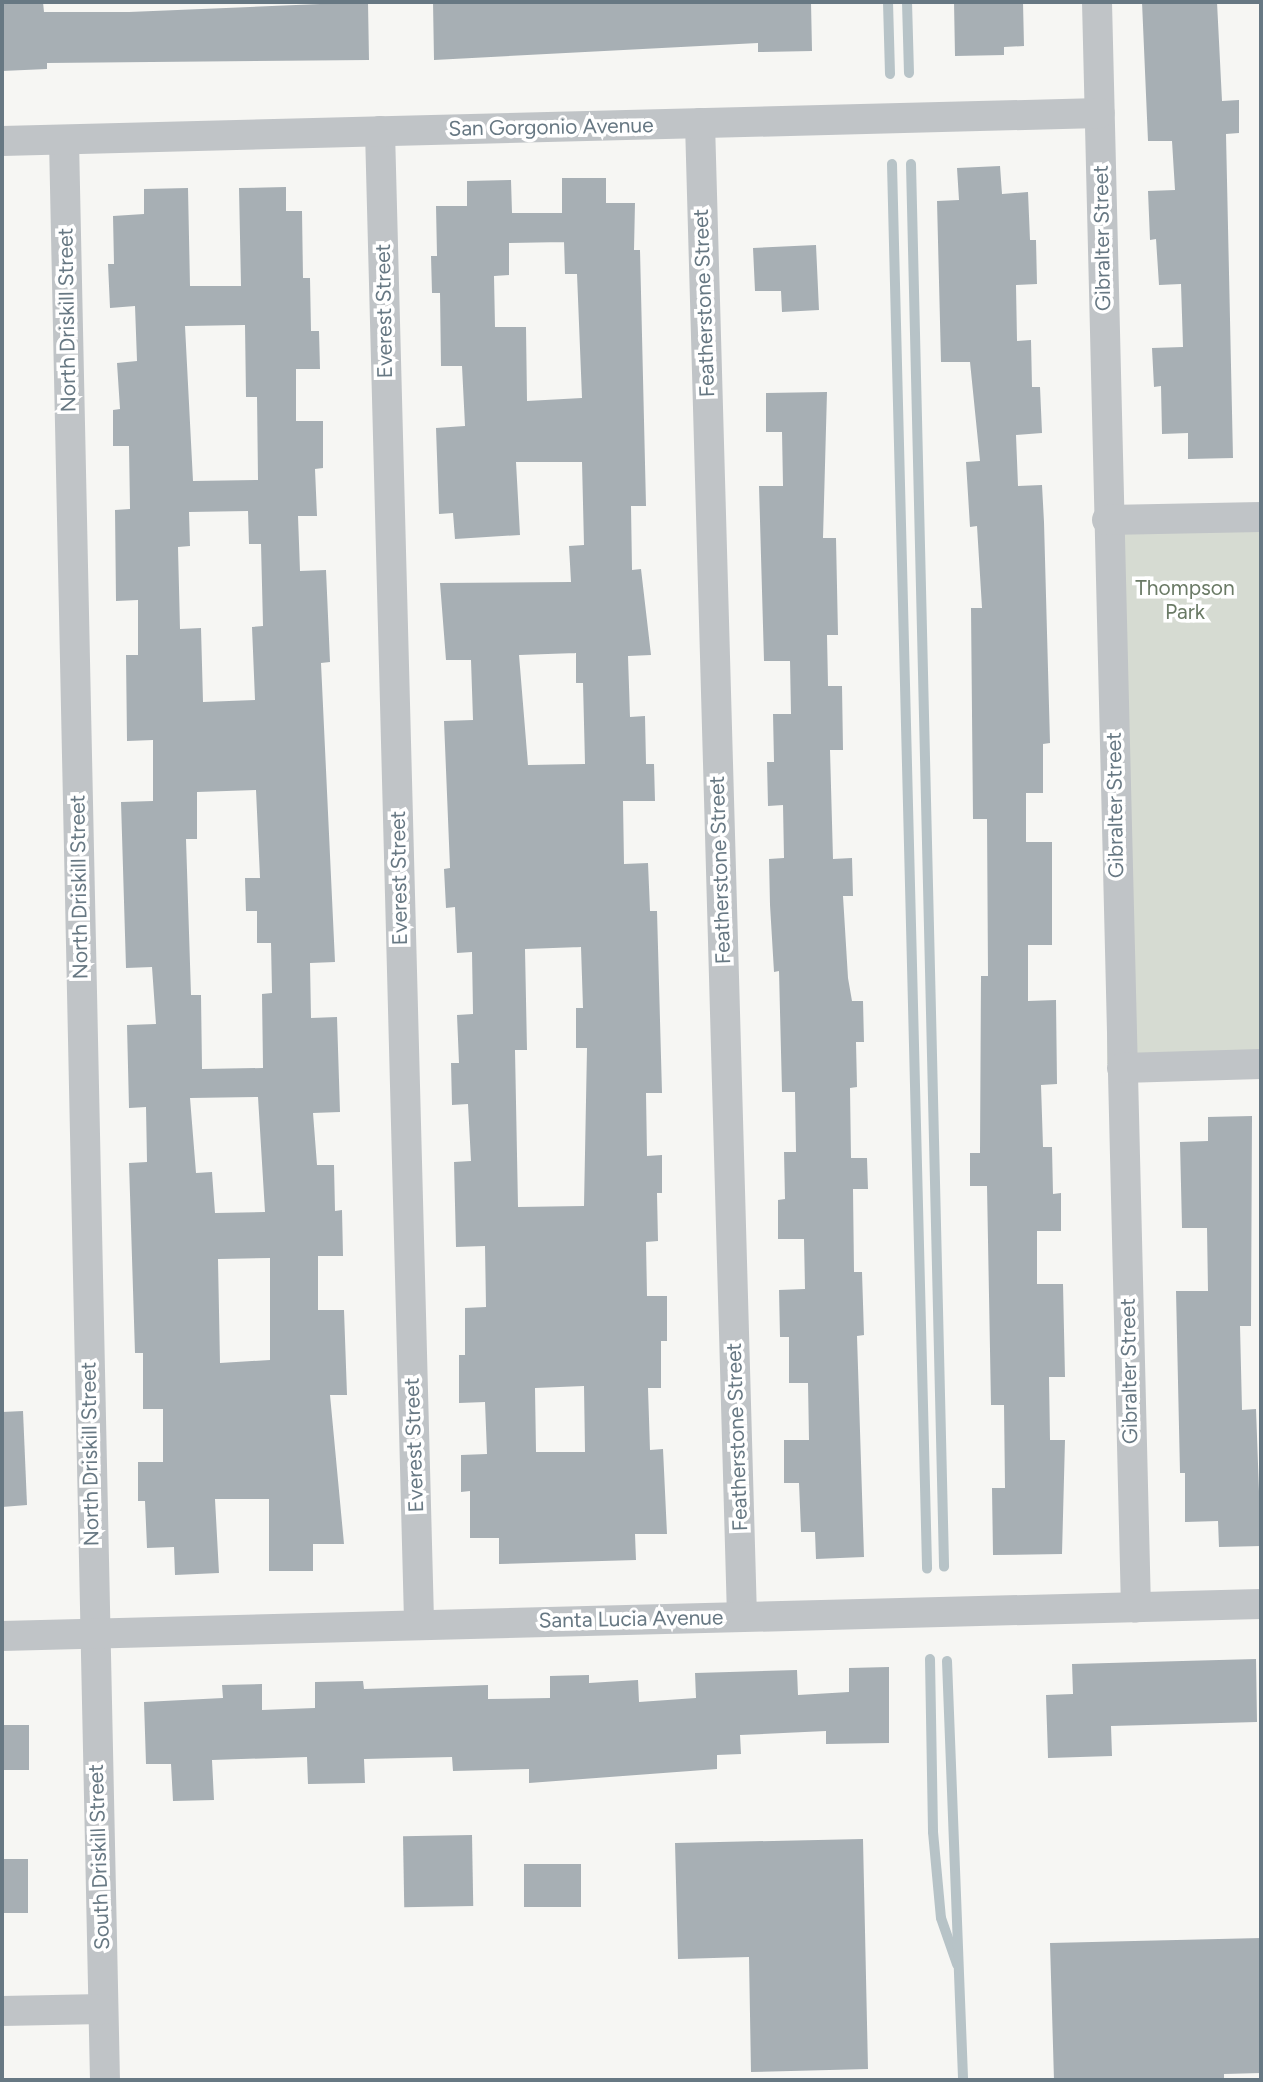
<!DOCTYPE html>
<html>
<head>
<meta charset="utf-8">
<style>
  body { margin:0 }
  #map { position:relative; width:1263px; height:2082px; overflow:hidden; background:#f6f6f3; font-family:Figtree,sans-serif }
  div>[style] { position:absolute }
  .green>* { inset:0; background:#d6dbd2; transform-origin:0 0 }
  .stream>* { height:10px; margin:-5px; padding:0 5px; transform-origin:5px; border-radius:5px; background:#b7c3c7 }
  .building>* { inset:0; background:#a7afb4; transform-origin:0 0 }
  .minor>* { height:30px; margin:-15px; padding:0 15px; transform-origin:15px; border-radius:15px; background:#c0c4c7 }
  span { translate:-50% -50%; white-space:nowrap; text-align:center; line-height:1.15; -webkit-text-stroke:7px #fff; paint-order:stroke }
  .street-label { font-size:21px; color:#677883 }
  .park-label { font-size:21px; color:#6a7a65 }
  .frame { position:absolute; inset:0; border:4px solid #677883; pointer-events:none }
</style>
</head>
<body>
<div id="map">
  <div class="green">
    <i style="left:1261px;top:517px;width:547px;height:154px;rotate:90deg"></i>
  </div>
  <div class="stream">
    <i style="left:888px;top:2px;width:72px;rotate:88.4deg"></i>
    <i style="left:907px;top:2px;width:71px;rotate:88.4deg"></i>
    <i style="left:892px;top:164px;width:1405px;rotate:88.57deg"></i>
    <i style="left:911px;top:164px;width:1403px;rotate:88.65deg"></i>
    <i style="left:930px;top:1659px;width:173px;rotate:89deg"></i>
    <i style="left:933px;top:1832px;width:86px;rotate:84.7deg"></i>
    <i style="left:941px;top:1918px;width:49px;rotate:70.8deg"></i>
    <i style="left:947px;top:1661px;width:419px;rotate:87.8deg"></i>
  </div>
  <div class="building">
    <i style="clip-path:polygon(2px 2px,43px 2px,44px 12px,129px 12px,368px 2px,369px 60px,47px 63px,47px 69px,2px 71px)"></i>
    <i style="clip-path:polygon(433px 2px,811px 2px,812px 51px,758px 52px,758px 43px,434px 60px)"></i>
    <i style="clip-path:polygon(954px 2px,1023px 2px,1024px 46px,1004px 47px,1004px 55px,955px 56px)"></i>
    <i style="clip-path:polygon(1142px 2px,1217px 2px,1222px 101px,1239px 100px,1239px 133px,1226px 134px,1233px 458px,1188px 459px,1188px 433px,1162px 434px,1161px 386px,1154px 387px,1152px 348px,1183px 347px,1181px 284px,1159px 285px,1156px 239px,1150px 240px,1148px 191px,1175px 190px,1172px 141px,1148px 141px)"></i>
    <i style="clip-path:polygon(1000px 166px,1002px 194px,1028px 192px,1030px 240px,1036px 240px,1037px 284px,1016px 285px,1017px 341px,1031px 340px,1032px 387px,1040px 387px,1042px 433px,1016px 435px,1018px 486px,1042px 485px,1044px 522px,1050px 743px,1043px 744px,1043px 793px,1026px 793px,1026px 842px,1052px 842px,1052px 945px,1028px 945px,1028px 1001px,1056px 1000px,1057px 1084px,1041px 1085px,1043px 1147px,1052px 1147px,1053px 1194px,1061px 1193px,1061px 1231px,1037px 1231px,1037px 1284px,1063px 1284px,1065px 1377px,1049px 1377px,1050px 1440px,1065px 1440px,1062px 1554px,993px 1555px,992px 1488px,1005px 1488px,1004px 1405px,991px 1405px,987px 1186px,970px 1186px,970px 1153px,980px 1153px,981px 976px,988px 976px,987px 819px,973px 819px,971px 608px,982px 608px,977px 526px,970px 527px,966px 462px,980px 461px,970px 362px,941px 362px,937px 201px,959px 200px,957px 168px)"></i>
    <i style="clip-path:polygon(evenodd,562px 178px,606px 178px,606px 203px,635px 203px,634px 250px,640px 250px,646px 506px,631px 506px,632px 570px,641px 569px,651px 655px,628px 656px,630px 717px,645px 716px,646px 764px,654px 764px,655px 801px,623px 801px,624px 864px,648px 863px,650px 911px,657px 911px,662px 1093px,646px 1093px,647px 1156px,662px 1155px,662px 1193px,657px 1193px,658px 1241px,646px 1242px,647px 1296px,667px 1296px,667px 1341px,661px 1341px,661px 1388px,648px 1388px,650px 1450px,663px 1449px,667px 1534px,635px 1534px,636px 1560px,499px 1564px,499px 1538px,470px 1538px,470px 1491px,461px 1492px,461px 1455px,487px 1454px,485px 1402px,459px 1403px,459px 1355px,465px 1355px,465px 1308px,486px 1307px,485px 1246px,456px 1247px,454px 1162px,471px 1161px,468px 1104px,452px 1105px,451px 1063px,459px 1063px,457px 1015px,473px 1014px,472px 952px,457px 953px,455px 907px,446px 908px,444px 869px,450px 868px,444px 721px,473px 720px,471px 660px,446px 660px,440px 583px,571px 582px,569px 546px,584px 545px,582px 462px,516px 462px,520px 535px,455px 539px,453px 513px,439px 514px,436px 428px,465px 426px,462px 366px,441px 366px,440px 293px,432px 293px,431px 256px,437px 256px,436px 206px,467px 206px,467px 181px,511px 180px,512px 213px,562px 213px,562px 178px,564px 242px,565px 274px,577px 274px,582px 398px,527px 401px,526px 327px,495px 327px,494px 276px,509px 275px,509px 243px,564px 242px,562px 178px,576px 653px,576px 683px,583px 683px,585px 764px,528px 765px,519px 655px,576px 653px,562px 178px,581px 947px,583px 1008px,576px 1008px,576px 1048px,587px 1048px,584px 1206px,518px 1207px,515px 1050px,527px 1050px,525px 949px,581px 947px,562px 178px,584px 1386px,585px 1452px,536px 1452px,535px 1388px,584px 1386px)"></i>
    <i style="clip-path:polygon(evenodd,286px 187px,286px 211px,302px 211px,303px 278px,310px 278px,311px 331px,319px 331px,320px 369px,296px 369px,296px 421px,323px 421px,323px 468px,315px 469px,317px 516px,298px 516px,300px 571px,326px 570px,330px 662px,321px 663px,335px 962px,310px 963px,311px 1018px,337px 1017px,340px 1112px,313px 1113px,317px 1165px,334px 1165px,335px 1211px,342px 1210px,343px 1256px,318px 1256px,318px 1310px,344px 1310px,347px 1395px,330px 1395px,344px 1544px,313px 1544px,313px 1571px,269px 1571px,269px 1499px,215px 1499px,219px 1573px,175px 1575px,174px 1547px,147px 1548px,145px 1501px,138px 1501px,138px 1462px,163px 1462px,163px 1409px,143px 1409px,143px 1353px,135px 1353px,129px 1163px,147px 1162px,146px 1107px,129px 1108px,127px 1025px,156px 1024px,152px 967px,126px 968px,121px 802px,153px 801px,153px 740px,127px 741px,126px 655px,138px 655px,138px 600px,116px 601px,115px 510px,130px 509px,129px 446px,113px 446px,113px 410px,120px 409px,117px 363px,137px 361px,135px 306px,110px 308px,108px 264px,114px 264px,113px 216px,144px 214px,144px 189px,188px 188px,190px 286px,241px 286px,239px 188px,286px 187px,245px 325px,246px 397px,257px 397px,258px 480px,193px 481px,185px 326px,245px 325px,286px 187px,248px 511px,249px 544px,261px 544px,263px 626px,252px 627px,255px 700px,203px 702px,201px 628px,180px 629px,178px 547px,190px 546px,189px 512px,248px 511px,286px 187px,256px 790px,260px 878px,245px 878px,246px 911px,257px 911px,257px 943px,271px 943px,272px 993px,262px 994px,263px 1068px,202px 1069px,201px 995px,191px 995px,186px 839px,197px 839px,197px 792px,256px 790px,286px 187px,258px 1097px,265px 1212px,215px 1213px,212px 1172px,196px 1173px,190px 1098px,258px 1097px,286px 187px,270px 1258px,270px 1360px,220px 1363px,218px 1259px,270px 1258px)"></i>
    <i style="clip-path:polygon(816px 245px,819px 310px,782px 312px,781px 291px,755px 291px,753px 248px)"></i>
    <i style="clip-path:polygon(827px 392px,823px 538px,836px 538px,838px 635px,827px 635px,828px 686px,842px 686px,843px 750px,830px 750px,833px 859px,852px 858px,853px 896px,843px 896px,848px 978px,852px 1001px,863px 1001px,864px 1042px,856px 1042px,857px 1087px,850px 1088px,851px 1158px,867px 1158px,868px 1189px,853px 1189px,854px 1272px,862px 1272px,864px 1335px,857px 1336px,864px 1557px,816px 1559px,815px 1532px,801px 1532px,799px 1483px,784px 1483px,784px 1440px,809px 1440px,808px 1383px,789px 1383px,789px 1337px,780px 1337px,779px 1290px,805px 1289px,804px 1239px,778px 1239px,778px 1200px,785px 1199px,784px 1152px,796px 1152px,795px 1092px,782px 1092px,779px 971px,774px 972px,770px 905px,769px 859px,784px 858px,783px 805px,768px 806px,767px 762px,774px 762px,773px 714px,791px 714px,790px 661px,764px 661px,759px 486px,783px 486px,782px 432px,766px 432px,766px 393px)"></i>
    <i style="clip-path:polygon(1252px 1116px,1251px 1326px,1240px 1326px,1242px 1410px,1256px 1409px,1261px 1546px,1219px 1547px,1218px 1521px,1185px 1522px,1185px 1473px,1180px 1473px,1176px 1291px,1208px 1291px,1207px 1228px,1182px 1228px,1180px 1142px,1208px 1141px,1208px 1117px)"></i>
    <i style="clip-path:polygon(23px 1411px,27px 1505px,2px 1507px,2px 1412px)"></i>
    <i style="clip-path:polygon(1256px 1659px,1257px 1722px,1111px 1726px,1112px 1756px,1048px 1758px,1046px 1695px,1073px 1694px,1072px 1664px)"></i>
    <i style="clip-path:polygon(889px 1667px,889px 1743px,826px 1744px,826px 1731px,740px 1735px,741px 1754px,717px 1755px,717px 1769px,529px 1783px,529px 1769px,453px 1771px,452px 1757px,364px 1759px,365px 1783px,308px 1784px,307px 1757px,212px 1760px,214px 1800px,173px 1801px,171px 1764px,146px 1764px,144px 1702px,223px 1698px,222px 1685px,262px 1684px,262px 1710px,315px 1708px,315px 1682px,363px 1681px,364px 1689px,488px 1685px,488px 1699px,550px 1698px,550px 1676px,589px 1675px,589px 1683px,638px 1680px,639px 1702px,696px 1698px,695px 1673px,797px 1670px,798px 1695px,849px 1692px,849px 1668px)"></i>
    <i style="left:2px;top:1725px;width:27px;height:45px"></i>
    <i style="left:472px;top:1835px;width:71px;height:69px;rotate:89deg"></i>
    <i style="clip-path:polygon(863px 1839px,868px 2069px,751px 2072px,749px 1957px,678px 1959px,675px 1843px)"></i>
    <i style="left:2px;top:1859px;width:26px;height:54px"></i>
    <i style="left:581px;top:1864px;width:43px;height:57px;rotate:90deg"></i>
    <i style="clip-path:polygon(1261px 1938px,1261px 2073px,1224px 2074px,1224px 2080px,1054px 2080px,1050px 1943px)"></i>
  </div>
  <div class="minor">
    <i style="left:1097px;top:2px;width:1606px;rotate:88.61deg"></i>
    <i style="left:700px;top:123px;width:1494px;rotate:88.39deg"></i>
    <i style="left:380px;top:131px;width:1494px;rotate:88.5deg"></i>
    <i style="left:64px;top:140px;width:1940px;rotate:88.79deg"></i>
    <i style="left:2px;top:141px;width:1098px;rotate:-1.46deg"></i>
    <i style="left:1107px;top:520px;width:154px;rotate:-1.1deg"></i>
    <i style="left:1122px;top:1068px;width:139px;rotate:-1.6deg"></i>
    <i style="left:2px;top:1636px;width:1259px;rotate:-1.46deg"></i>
    <i style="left:2px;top:2011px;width:101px;rotate:-1.1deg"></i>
  </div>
  <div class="street-label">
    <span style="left:551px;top:127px;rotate:-1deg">San Gorgonio Avenue</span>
    <span style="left:1102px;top:238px;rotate:-91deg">Gibralter Street</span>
    <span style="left:704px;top:303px;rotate:-92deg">Featherstone Street</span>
    <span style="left:384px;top:311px;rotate:-91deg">Everest Street</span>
    <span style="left:67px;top:320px;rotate:-91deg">North Driskill Street</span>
    <span style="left:1115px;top:805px;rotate:-91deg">Gibralter Street</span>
    <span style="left:720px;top:870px;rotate:-92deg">Featherstone Street</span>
    <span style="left:399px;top:878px;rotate:-91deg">Everest Street</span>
    <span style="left:79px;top:887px;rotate:-91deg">North Driskill Street</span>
    <span style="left:1129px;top:1371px;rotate:-91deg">Gibralter Street</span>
    <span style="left:737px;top:1437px;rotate:-92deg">Featherstone Street</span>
    <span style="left:414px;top:1445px;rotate:-92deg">Everest Street</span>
    <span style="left:90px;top:1454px;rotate:-91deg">North Driskill Street</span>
    <span style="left:631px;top:1619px;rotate:-1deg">Santa Lucia Avenue</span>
    <span style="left:99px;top:1857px;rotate:-92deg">South Driskill Street</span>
  </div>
  <div class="park-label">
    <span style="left:1185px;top:600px">Thompson<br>Park</span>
  </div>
  <div class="frame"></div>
</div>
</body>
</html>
